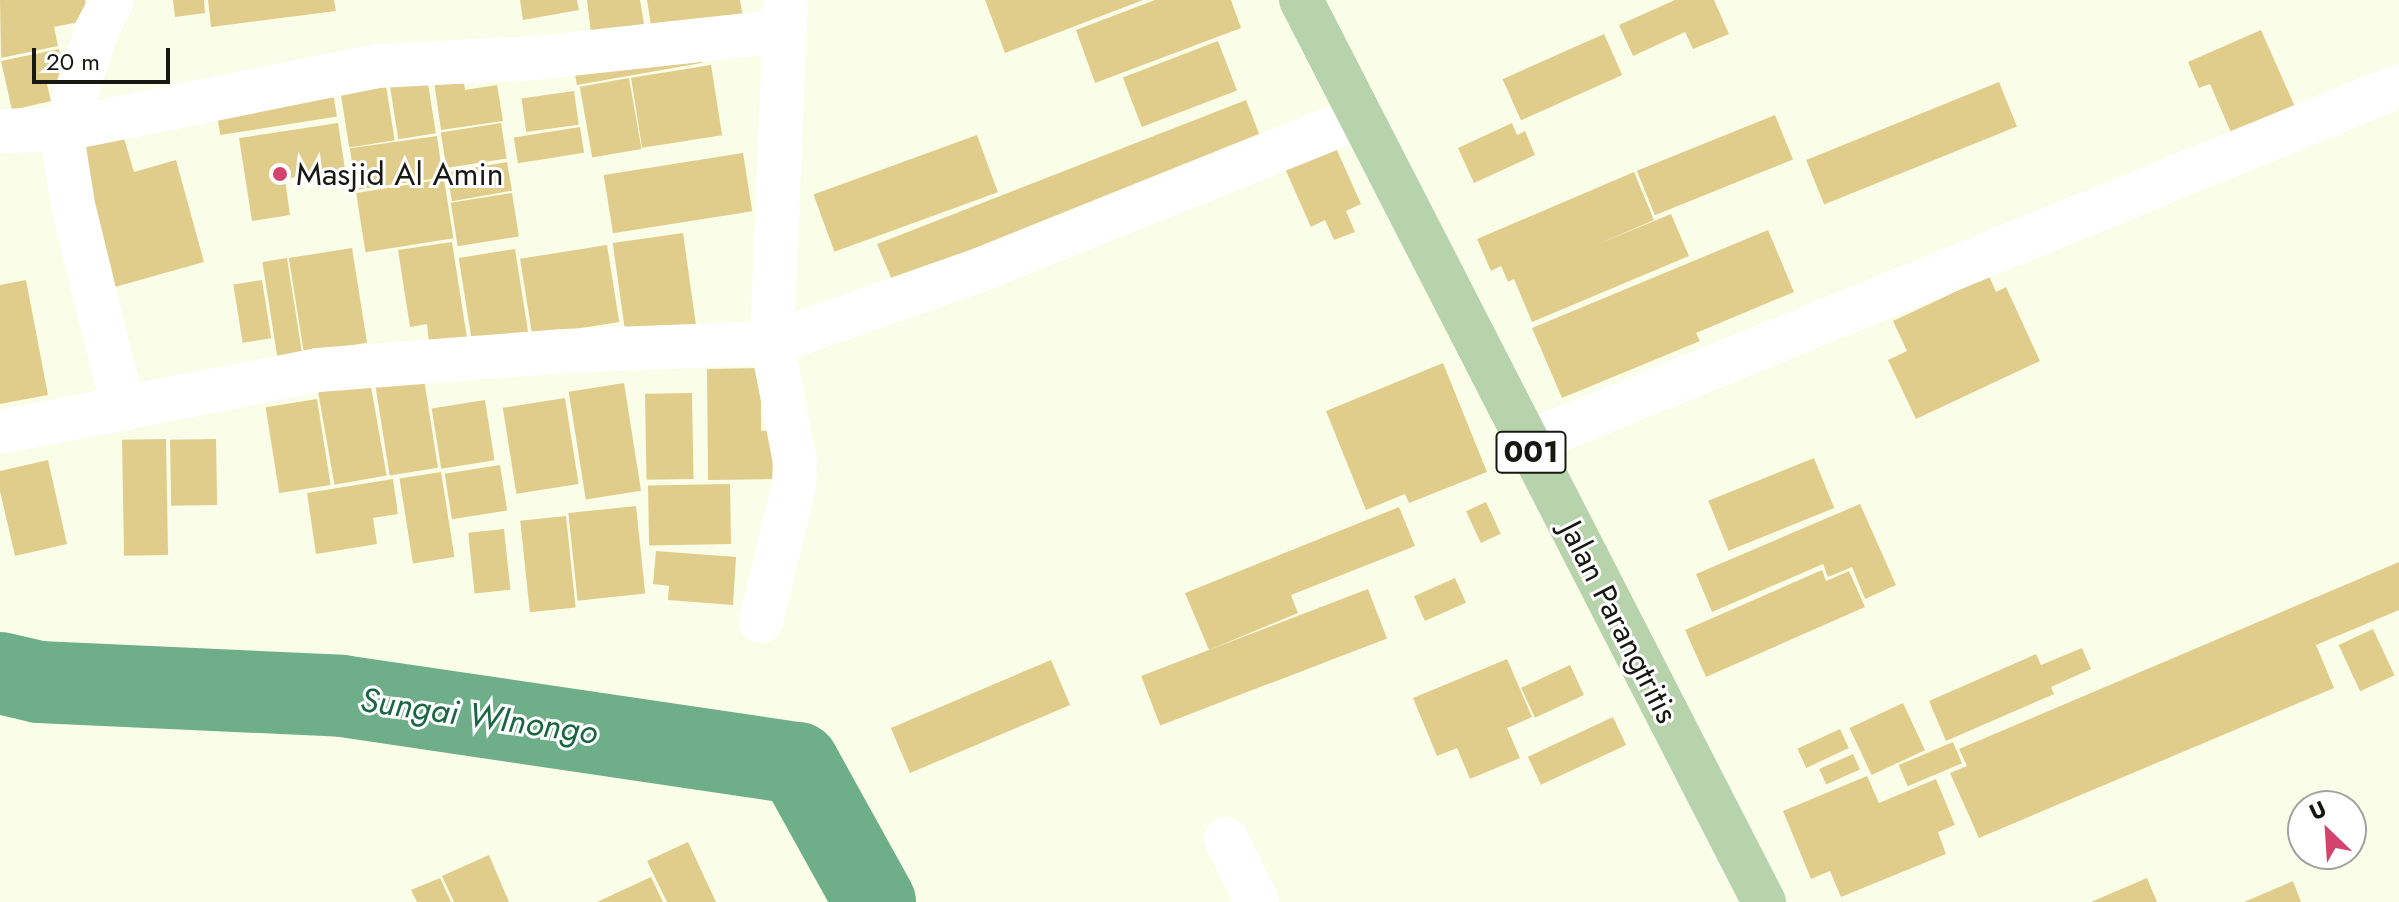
<!DOCTYPE html>
<html>
<head>
<meta charset="utf-8">
<style>
  body { margin:0 }
  #map { position:relative; width:2399px; height:902px; overflow:hidden; background:#fafee8; font-family:Jost,sans-serif }
  div>[style] { position:absolute }
  .river>* { height:82px; margin:-41px; padding:0 41px; transform-origin:41px; border-radius:41px; background:#6eaf8a }
  .building>* { inset:0; background:#e0cd8c; transform-origin:0 0 }
  .minor>* { height:44px; margin:-22px; padding:0 22px; transform-origin:22px; border-radius:22px; background:#fff }
  .major>* { height:44px; margin:-22px; padding:0 22px; transform-origin:22px; border-radius:22px; background:#b7d3ac }
  .dots>* { width:22px; height:22px; translate:-50% -50%; box-sizing:border-box; border:4px solid #fff; border-radius:50% }
  span { translate:-50% -50%; white-space:nowrap; text-align:center; line-height:1.15; -webkit-text-stroke:6px #fff; paint-order:stroke }
  .shield-label span { padding:2px 6px; background:#fff; border:2px solid; border-radius:6px; -webkit-text-stroke-width:0 }
  .shield-label { font-size:30px; color:#171811; font-weight:700 }
  .poi-label { font-size:32px; color:#171811 }
  .left { translate:0 -50%; text-align:left }
  .street-label { font-size:32px; color:#171811 }
  .water-label { font-size:34px; color:#1a6643; font-style:italic }
  .north { position:absolute; left:2287px; top:790px; width:80px; height:80px; box-sizing:border-box; background:#fff; border:2px solid #a2a3a0; border-radius:50%; rotate:335deg; font-size:22px; font-weight:700; line-height:32px; text-align:center; color:#171811 }
  .north::after { content:''; display:block; margin:auto; width:28px; height:36px; background:#d2446e; clip-path:polygon(50% 0,100% 100%,50% 72%,0 100%) }
  .scale { position:absolute; left:32px; top:48px; width:138px; height:36px; box-sizing:border-box; border:4px solid #171811; border-top:0; padding-left:10px; font-size:24px; line-height:28px; white-space:nowrap; color:#171811; -webkit-text-stroke:6px #fff; paint-order:stroke }
</style>
</head>
<body>
<div id="map">
  <div class="river">
    <i style="left:0;top:673px;width:40px;rotate:13deg"></i>
    <i style="left:39px;top:682px;width:303px;rotate:2.6deg"></i>
    <i style="left:342px;top:696px;width:461px;rotate:8.4deg"></i>
    <i style="left:798px;top:763px;width:159px;rotate:61deg"></i>
  </div>
  <div class="building">
    <i style="clip-path:polygon(0 0,85px 0,89px 20px,54px 27px,58px 46px,1px 58px)"></i>
    <i style="clip-path:polygon(173px 0,204px 0,205px 13px,175px 17px)"></i>
    <i style="clip-path:polygon(208px 0,334px 0,336px 11px,211px 27px)"></i>
    <i style="clip-path:polygon(520px 0,577px 0,579px 10px,523px 20px)"></i>
    <i style="clip-path:polygon(587px 0,640px 0,644px 24px,591px 33px)"></i>
    <i style="clip-path:polygon(647px 0,740px 0,743px 17px,652px 32px)"></i>
    <i style="clip-path:polygon(985px 0,1143px 0,1005px 53px)"></i>
    <i style="clip-path:polygon(1155px 0,1231px 0,1241px 28px,1095px 83px,1076px 30px)"></i>
    <i style="clip-path:polygon(1675px 0,1714px 0,1729px 34px,1693px 49px,1685px 32px,1633px 56px,1619px 25px)"></i>
    <i style="clip-path:polygon(2261px 30px,2296px 109px,2233px 137px,2210px 84px,2199px 88px,2188px 62px)"></i>
    <i style="left:1604px;top:34px;width:45px;height:111px;rotate:66deg"></i>
    <i style="left:1218px;top:41px;width:53px;height:102px;rotate:69deg"></i>
    <i style="left:700px;top:46px;width:17px;height:128px;rotate:80deg"></i>
    <i style="clip-path:polygon(59px 49px,65px 80px,47px 84px,51px 101px,12px 110px,1px 61px)"></i>
    <i style="clip-path:polygon(461px 62px,465px 90px,497px 85px,503px 121px,441px 130px,432px 67px)"></i>
    <i style="left:711px;top:65px;width:71px;height:81px;rotate:81deg"></i>
    <i style="left:426px;top:71px;width:63px;height:38px;rotate:81deg"></i>
    <i style="left:629px;top:78px;width:72px;height:50px;rotate:80deg"></i>
    <i style="left:385px;top:79px;width:62px;height:46px;rotate:81deg"></i>
    <i style="left:1999px;top:82px;width:48px;height:208px;rotate:68deg"></i>
    <i style="left:332px;top:86px;width:31px;height:118px;rotate:81deg"></i>
    <i style="left:574px;top:91px;width:34px;height:53px;rotate:82deg"></i>
    <i style="clip-path:polygon(1246px 100px,1264px 146px,892px 280px,877px 244px)"></i>
    <i style="left:1775px;top:115px;width:48px;height:149px;rotate:68deg"></i>
    <i style="clip-path:polygon(338px 123px,345px 169px,285px 179px,290px 215px,252px 221px,239px 138px)"></i>
    <i style="left:501px;top:123px;width:36px;height:61px;rotate:81deg"></i>
    <i style="clip-path:polygon(1512px 123px,1517px 135px,1525px 131px,1535px 155px,1474px 183px,1458px 148px)"></i>
    <i style="left:580px;top:127px;width:26px;height:67px;rotate:81deg"></i>
    <i style="clip-path:polygon(121px 128px,134px 172px,176px 160px,204px 262px,115px 287px,75px 141px)"></i>
    <i style="left:977px;top:135px;width:61px;height:174px;rotate:70deg"></i>
    <i style="left:437px;top:136px;width:42px;height:88px;rotate:82deg"></i>
    <i style="clip-path:polygon(1332px 139px,1361px 204px,1346px 211px,1355px 232px,1334px 240px,1325px 220px,1311px 227px,1282px 162px)"></i>
    <i style="left:743px;top:153px;width:59px;height:141px;rotate:81deg"></i>
    <i style="left:507px;top:162px;width:29px;height:61px;rotate:80deg"></i>
    <i style="clip-path:polygon(1634px 172px,1654px 220px,1596px 245px,1671px 214px,1689px 256px,1532px 322px,1514px 279px,1508px 282px,1501px 266px,1491px 271px,1477px 239px)"></i>
    <i style="left:444px;top:179px;width:60px;height:89px;rotate:81deg"></i>
    <i style="left:512px;top:193px;width:44px;height:62px;rotate:81deg"></i>
    <i style="clip-path:polygon(1768px 230px,1794px 292px,1696px 333px,1700px 341px,1562px 398px,1532px 328px)"></i>
    <i style="left:683px;top:233px;width:96px;height:71px;rotate:82deg"></i>
    <i style="clip-path:polygon(452px 242px,467px 338px,429px 344px,427px 324px,410px 327px,398px 250px)"></i>
    <i style="left:607px;top:245px;width:78px;height:88px;rotate:81deg"></i>
    <i style="left:352px;top:248px;width:96px;height:64px;rotate:81deg"></i>
    <i style="left:515px;top:249px;width:87px;height:57px;rotate:81deg"></i>
    <i style="left:287px;top:258px;width:99px;height:25px;rotate:81deg"></i>
    <i style="clip-path:polygon(1989px 276px,1996px 292px,2006px 287px,2040px 361px,1916px 419px,1888px 360px,1907px 351px,1893px 321px)"></i>
    <i style="clip-path:polygon(26px 280px,48px 395px,0 404px,0 285px)"></i>
    <i style="left:262px;top:280px;width:59px;height:29px;rotate:81deg"></i>
    <i style="clip-path:polygon(1443px 363px,1487px 472px,1409px 503px,1405px 494px,1366px 510px,1326px 411px)"></i>
    <i style="clip-path:polygon(761px 368px,761px 431px,779px 430px,780px 479px,708px 480px,707px 369px)"></i>
    <i style="left:423px;top:373px;width:96px;height:49px;rotate:81deg"></i>
    <i style="left:370px;top:381px;width:96px;height:53px;rotate:80deg"></i>
    <i style="left:624px;top:383px;width:109px;height:56px;rotate:81deg"></i>
    <i style="left:692px;top:393px;width:86px;height:47px;rotate:89deg"></i>
    <i style="left:565px;top:398px;width:87px;height:63px;rotate:81deg"></i>
    <i style="left:317px;top:399px;width:87px;height:52px;rotate:81deg"></i>
    <i style="left:485px;top:400px;width:61px;height:54px;rotate:81deg"></i>
    <i style="left:166px;top:439px;width:116px;height:44px;rotate:89deg"></i>
    <i style="left:216px;top:439px;width:66px;height:46px;rotate:89deg"></i>
    <i style="left:1814px;top:458px;width:54px;height:114px;rotate:68deg"></i>
    <i style="clip-path:polygon(48px 460px,67px 544px,15px 556px,0 491px,0 471px)"></i>
    <i style="left:500px;top:465px;width:46px;height:56px;rotate:81deg"></i>
    <i style="left:441px;top:472px;width:86px;height:42px;rotate:81deg"></i>
    <i style="clip-path:polygon(393px 479px,398px 514px,373px 518px,377px 544px,316px 554px,307px 493px)"></i>
    <i style="left:730px;top:484px;width:60px;height:82px;rotate:89deg"></i>
    <i style="left:1486px;top:502px;width:35px;height:22px;rotate:65deg"></i>
    <i style="clip-path:polygon(1860px 504px,1896px 585px,1865px 599px,1852px 567px,1828px 577px,1823px 564px,1712px 612px,1696px 574px)"></i>
    <i style="left:636px;top:506px;width:88px;height:68px;rotate:84deg"></i>
    <i style="clip-path:polygon(1399px 507px,1415px 546px,1291px 595px,1298px 613px,1209px 650px,1185px 593px)"></i>
    <i style="left:566px;top:516px;width:92px;height:46px;rotate:84deg"></i>
    <i style="left:504px;top:529px;width:61px;height:36px;rotate:84deg"></i>
    <i style="clip-path:polygon(656px 551px,736px 557px,733px 605px,668px 600px,669px 586px,653px 584px)"></i>
    <i style="clip-path:polygon(2399px 562px,2399px 610px,2316px 645px,2334px 688px,1979px 838px,1950px 773px,1967px 766px,1959px 749px)"></i>
    <i style="clip-path:polygon(1822px 570px,1826px 581px,1849px 571px,1865px 607px,1706px 677px,1685px 630px)"></i>
    <i style="left:1455px;top:578px;width:27px;height:45px;rotate:66deg"></i>
    <i style="left:1368px;top:589px;width:53px;height:243px;rotate:69deg"></i>
    <i style="left:2373px;top:629px;width:51px;height:38px;rotate:65deg"></i>
    <i style="clip-path:polygon(2082px 648px,2091px 669px,2051px 687px,2054px 694px,1946px 741px,1929px 701px,2036px 654px,2041px 665px)"></i>
    <i style="clip-path:polygon(1507px 659px,1532px 717px,1507px 728px,1520px 758px,1470px 779px,1457px 748px,1437px 756px,1413px 698px)"></i>
    <i style="left:1051px;top:660px;width:49px;height:174px;rotate:67deg"></i>
    <i style="left:1570px;top:665px;width:33px;height:54px;rotate:65deg"></i>
    <i style="left:1903px;top:703px;width:52px;height:59px;rotate:65deg"></i>
    <i style="left:1613px;top:717px;width:31px;height:94px;rotate:65deg"></i>
    <i style="left:1840px;top:729px;width:21px;height:47px;rotate:65deg"></i>
    <i style="left:1953px;top:742px;width:23px;height:59px;rotate:67deg"></i>
    <i style="left:1853px;top:754px;width:17px;height:37px;rotate:66deg"></i>
    <i style="clip-path:polygon(1867px 776px,1879px 803px,1936px 779px,1955px 825px,1938px 832px,1946px 854px,1841px 897px,1830px 871px,1811px 879px,1783px 811px)"></i>
    <i style="clip-path:polygon(688px 842px,716px 902px,667px 902px,647px 861px)"></i>
    <i style="clip-path:polygon(489px 855px,509px 902px,454px 902px,442px 876px)"></i>
    <i style="clip-path:polygon(651px 877px,663px 902px,597px 902px)"></i>
    <i style="clip-path:polygon(440px 878px,451px 902px,417px 902px,411px 890px)"></i>
    <i style="clip-path:polygon(2147px 878px,2157px 902px,2091px 902px)"></i>
    <i style="clip-path:polygon(2293px 881px,2301px 902px,2244px 902px)"></i>
  </div>
  <div class="minor">
    <i style="left:112px;top:0;width:35px;rotate:117deg"></i>
    <i style="left:96px;top:31px;width:103px;rotate:107.6deg"></i>
    <i style="left:65px;top:129px;width:19px;rotate:93deg"></i>
    <i style="left:64px;top:148px;width:58px;rotate:81deg"></i>
    <i style="left:73px;top:205px;width:210px;rotate:76.2deg"></i>
    <i style="left:0;top:131px;width:65px;rotate:-1.8deg"></i>
    <i style="left:65px;top:129px;width:318px;rotate:-11.4deg"></i>
    <i style="left:377px;top:66px;width:158px;rotate:-2.9deg"></i>
    <i style="left:535px;top:58px;width:249px;rotate:-6.2deg"></i>
    <i style="left:0;top:432px;width:324px;rotate:-11deg"></i>
    <i style="left:318px;top:370px;width:247px;rotate:-4.4deg"></i>
    <i style="left:564px;top:351px;width:208px;rotate:-2.2deg"></i>
    <i style="left:772px;top:343px;width:223px;rotate:-19.4deg"></i>
    <i style="left:982px;top:269px;width:408px;rotate:-21.9deg"></i>
    <i style="left:1527px;top:443px;width:942px;rotate:-22.26deg"></i>
    <i style="left:761px;top:621px;width:138px;rotate:-76.2deg"></i>
    <i style="left:794px;top:487px;width:25px;rotate:-88deg"></i>
    <i style="left:795px;top:462px;width:121px;rotate:-100.9deg"></i>
    <i style="left:772px;top:343px;width:343px;rotate:-87.7deg"></i>
    <i style="left:1226px;top:839px;width:70px;rotate:63.8deg"></i>
  </div>
  <div class="major">
    <i style="left:1301px;top:0;width:1014px;rotate:62.83deg"></i>
  </div>
  <div class="dots">
    <i style="left:280px;top:174px;background:#d2446e"></i>
  </div>
  <div class="shield-label">
    <span style="left:1531px;top:452px">001</span>
  </div>
  <div class="poi-label">
    <span class="left" style="left:296px;top:174px">Masjid Al Amin</span>
  </div>
  <div class="street-label">
    <span style="left:1619px;top:622px;rotate:63deg">Jalan Parangtritis</span>
  </div>
  <div class="water-label">
    <span style="left:479px;top:716px;rotate:8deg">Sungai WInongo</span>
  </div>
  <div class="north">U</div>
  <div class="scale">20 m</div>
</div>
</body>
</html>
